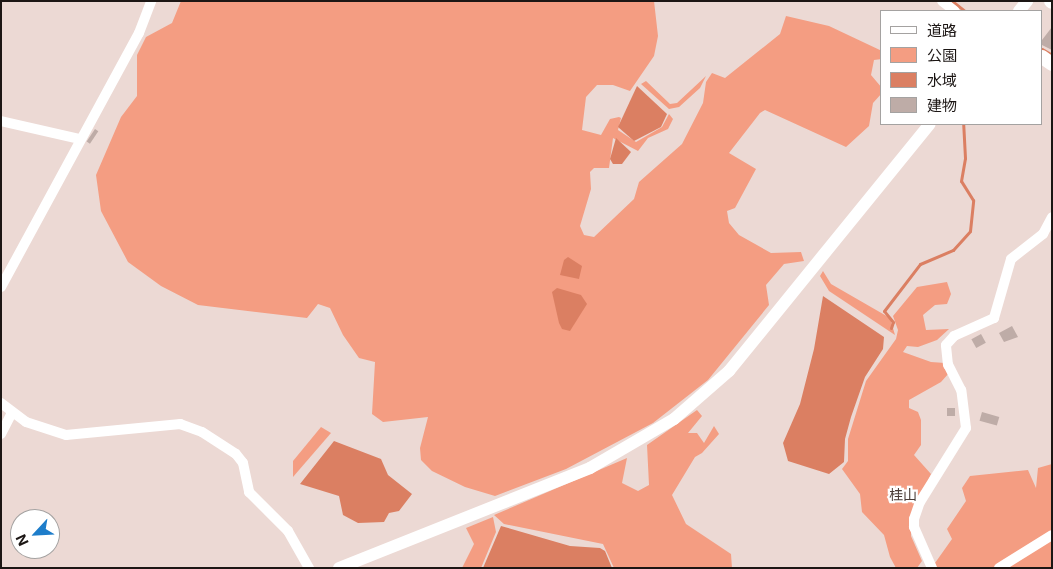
<!DOCTYPE html>
<html>
<head>
<meta charset="utf-8">
<style>
  body { margin:0 }
  #map { position:relative; width:1053px; height:569px; overflow:hidden; background:#ecd9d4; font-family:Inter,"Noto Sans JP",sans-serif }
  div>[style] { position:absolute }
  .green>* { inset:0; background:#f49d82 }
  .water>* { inset:0; background:#db7f62 }
  .stream>* { height:3px; margin:-1.5px; padding:0 1.5px; transform-origin:1.5px; border-radius:1.5px; background:#db7f62 }
  .building>* { inset:0; background:#beaca7; transform-origin:0 0 }
  .minor>* { height:10px; margin:-5px; padding:0 5px; transform-origin:5px; border-radius:5px; background:#fff }
  .tertiary>* { height:12px; margin:-6px; padding:0 6px; transform-origin:6px; border-radius:6px; background:#fff }
  .secondary>* { height:14px; margin:-7px; padding:0 7px; transform-origin:7px; border-radius:7px; background:#fff }
  span { translate:-50% -50%; white-space:nowrap; text-align:center; line-height:1.15; -webkit-text-stroke:4.5px #fff; paint-order:stroke }
  .neighbourhood-label { font-size:14px; color:#493b36 }
  .frame { position:absolute; inset:0; border:2px solid #1c1614; pointer-events:none }
  .legend { position:absolute; left:880px; top:10px; width:162px; height:115px; box-sizing:border-box; background:#fff; border:1px solid #a4a2a1; margin:0; padding:6px 9px; list-style:none; font-size:15px; color:#1c1614 }
  .legend li { display:flex; align-items:center; gap:10px; height:25px }
  .legend b { width:25px; border:1px solid #a4a2a1 }
  .north { position:absolute; left:10px; top:509px; width:50px; height:50px; box-sizing:border-box; background:#fff; border:1px solid #a4a2a1; border-radius:50%; rotate:245deg; font-size:14px; font-weight:700; line-height:20px; text-align:center; color:#1c1614 }
  .north::after { content:''; display:block; margin:auto; width:18px; height:22px; background:#1e7dca; clip-path:polygon(50% 0,100% 100%,50% 72%,0 100%) }
</style>
</head>
<body>
<div id="map">
  <div class="green">
    <i style="clip-path:polygon(181px 1px,654px 1px,658px 36px,654px 56px,630px 91px,613px 85px,597px 85px,586px 97px,582px 130px,601px 135px,610px 119px,619px 117px,621px 118px,618px 130px,636px 142px,662px 127px,669px 114px,673px 119px,668px 129px,648px 138px,638px 151px,613px 138px,609px 168px,594px 168px,590px 172px,591px 189px,580px 226px,584px 235px,594px 237px,634px 199px,639px 182px,682px 144px,703px 103px,706px 82px,712px 73px,725px 78px,780px 34px,786px 16px,829px 26px,882px 51px,882px 59px,874px 60px,871px 75px,882px 88px,882px 93px,873px 103px,869px 126px,846px 147px,765px 110px,760px 113px,729px 153px,756px 169px,735px 208px,727px 211px,729px 223px,739px 235px,771px 253px,801px 252px,804px 261px,784px 264px,766px 285px,769px 305px,708px 380px,653px 423px,566px 469px,495px 496px,465px 487px,432px 471px,421px 460px,420px 448px,428px 417px,383px 422px,372px 414px,375px 362px,359px 358px,343px 335px,330px 308px,318px 304px,307px 318px,198px 305px,161px 286px,128px 262px,101px 211px,96px 175px,121px 117px,137px 96px,137px 55px,146px 37px,172px 23px)"></i>
    <i style="clip-path:polygon(706px 76px,700px 88px,679px 107px,669px 109px,641px 84px,646px 81px,670px 104px,677px 103px)"></i>
    <i style="clip-path:polygon(823px 271px,831px 284px,890px 318px,895px 335px,829px 291px,820px 276px)"></i>
    <i style="clip-path:polygon(947px 282px,951px 294px,947px 304px,935px 305px,923px 315px,926px 330px,949px 329px,937px 340px,918px 347px,907px 346px,903px 352px,931px 362px,945px 363px,949px 373px,941px 382px,909px 400px,909px 408px,918px 412px,921px 420px,921px 445px,914px 455px,931px 474px,911px 518px,911px 536px,922px 561px,917px 568px,896px 568px,890px 557px,884px 535px,862px 512px,860px 494px,842px 469px,848px 461px,848px 439px,866px 381px,896px 339px,898px 330px,893px 316px,917px 287px)"></i>
    <i style="clip-path:polygon(697px 410px,702px 416px,688px 433px,697px 433px,704px 443px,714px 426px,719px 434px,702px 453px,695px 457px,672px 495px,686px 524px,731px 554px,732px 568px,614px 568px,603px 544px,504px 524px,494px 515px,627px 458px,622px 483px,638px 491px,649px 485px,647px 445px)"></i>
    <i style="clip-path:polygon(321px 427px,331px 433px,293px 477px,293px 461px)"></i>
    <i style="clip-path:polygon(1052px 464px,1052px 568px,937px 568px,935px 563px,952px 539px,947px 529px,966px 501px,962px 488px,970px 476px,1028px 470px,1036px 488px,1038px 468px)"></i>
    <i style="clip-path:polygon(493px 517px,496px 532px,481px 568px,462px 568px,474px 544px,466px 528px)"></i>
  </div>
  <div class="water">
    <i style="clip-path:polygon(637px 86px,667px 114px,661px 127px,634px 141px,618px 127px)"></i>
    <i style="clip-path:polygon(616px 138px,631px 152px,622px 164px,613px 164px,610px 159px)"></i>
    <i style="clip-path:polygon(568px 257px,582px 266px,579px 279px,560px 275px,564px 260px)"></i>
    <i style="clip-path:polygon(557px 288px,581px 295px,587px 304px,570px 331px,562px 329px,559px 323px,552px 292px)"></i>
    <i style="clip-path:polygon(823px 296px,884px 337px,883px 349px,865px 377px,851px 417px,845px 439px,844px 462px,829px 474px,788px 461px,783px 443px,800px 404px,814px 349px)"></i>
    <i style="clip-path:polygon(334px 441px,381px 459px,388px 475px,412px 494px,399px 511px,389px 513px,384px 522px,358px 523px,343px 515px,339px 496px,300px 484px)"></i>
    <i style="clip-path:polygon(501px 526px,570px 546px,600px 548px,605px 551px,612px 568px,483px 568px)"></i>
  </div>
  <div class="stream">
    <i style="left:952px;top:1px;width:16px;rotate:38deg"></i>
    <i style="left:1042px;top:49px;width:12px;rotate:31deg"></i>
    <i style="left:891px;top:328px;width:6px;rotate:-72deg"></i>
    <i style="left:893px;top:322px;width:14px;rotate:-129deg"></i>
    <i style="left:884px;top:311px;width:59px;rotate:-52.5deg"></i>
    <i style="left:920px;top:264px;width:36px;rotate:-23deg"></i>
    <i style="left:953px;top:250px;width:25px;rotate:-48deg"></i>
    <i style="left:970px;top:231px;width:31px;rotate:-84deg"></i>
    <i style="left:973px;top:200px;width:22px;rotate:-122deg"></i>
    <i style="left:961px;top:181px;width:23px;rotate:-80deg"></i>
    <i style="left:965px;top:158px;width:34px;rotate:-93deg"></i>
  </div>
  <div class="building">
    <i style="clip-path:polygon(1052px 27px,1052px 50px,1042px 45px,1042px 40px)"></i>
    <i style="left:95px;top:129px;width:4px;height:15px;rotate:34deg"></i>
    <i style="clip-path:polygon(1012px 326px,1018px 337px,1004px 342px,999px 333px)"></i>
    <i style="left:981px;top:334px;width:10px;height:11px;rotate:61deg"></i>
    <i style="left:947px;top:408px;width:8px;height:8px"></i>
    <i style="left:982px;top:412px;width:18px;height:9px;rotate:16deg"></i>
  </div>
  <div class="minor">
    <i style="left:942px;top:1px;width:16px;rotate:38deg"></i>
    <i style="left:1px;top:121px;width:80px;rotate:13deg"></i>
    <i style="left:1px;top:287px;width:289px;rotate:-61.5deg"></i>
    <i style="left:139px;top:33px;width:34px;rotate:-69deg"></i>
    <i style="left:1px;top:403px;width:31px;rotate:37deg"></i>
    <i style="left:26px;top:422px;width:42px;rotate:18deg"></i>
    <i style="left:66px;top:435px;width:115px;rotate:-5.5deg"></i>
    <i style="left:180px;top:424px;width:23px;rotate:20deg"></i>
    <i style="left:202px;top:432px;width:40px;rotate:32.9deg"></i>
    <i style="left:236px;top:454px;width:11px;rotate:52deg"></i>
    <i style="left:243px;top:463px;width:30px;rotate:78deg"></i>
    <i style="left:249px;top:492px;width:55px;rotate:45deg"></i>
    <i style="left:288px;top:531px;width:43px;rotate:60.4deg"></i>
    <i style="left:1px;top:434px;width:22px;rotate:-63deg"></i>
    <i style="left:932px;top:568px;width:45px;rotate:-113.7deg"></i>
    <i style="left:914px;top:527px;width:8px;rotate:-90deg"></i>
    <i style="left:914px;top:519px;width:18px;rotate:-71deg"></i>
    <i style="left:920px;top:502px;width:87px;rotate:-58.1deg"></i>
    <i style="left:966px;top:428px;width:38px;rotate:-97deg"></i>
    <i style="left:961px;top:390px;width:28px;rotate:-117deg"></i>
    <i style="left:948px;top:365px;width:20px;rotate:-96deg"></i>
    <i style="left:946px;top:345px;width:12px;rotate:-48deg"></i>
    <i style="left:954px;top:336px;width:44px;rotate:-24.2deg"></i>
    <i style="left:994px;top:318px;width:61px;rotate:-73.9deg"></i>
    <i style="left:1011px;top:259px;width:41px;rotate:-38deg"></i>
    <i style="left:1043px;top:234px;width:19px;rotate:-62deg"></i>
    <i style="left:999px;top:568px;width:62px;rotate:-31.9deg"></i>
  </div>
  <div class="tertiary">
    <i style="left:1019px;top:11px;width:13px;rotate:-51deg"></i>
    <i style="left:339px;top:568px;width:270px;rotate:-21.7deg"></i>
    <i style="left:590px;top:468px;width:97px;rotate:-30.3deg"></i>
    <i style="left:674px;top:419px;width:73px;rotate:-41.1deg"></i>
    <i style="left:729px;top:371px;width:318px;rotate:-50.9deg"></i>
  </div>
  <div class="secondary">
    <i style="left:1051px;top:1px;width:1px;rotate:45deg"></i>
    <i style="left:1042px;top:57px;width:12px;rotate:35deg"></i>
  </div>
  <div class="neighbourhood-label">
    <span style="left:903px;top:495px">桂山</span>
  </div>
  <div class="frame"></div>
  <ul class="legend">
  <li><b style="height:6px;background:#fff"></b>道路</li>
  <li><b style="height:14px;background:#f49d82"></b>公園</li>
  <li><b style="height:14px;background:#db7f62"></b>水域</li>
  <li><b style="height:14px;background:#beaca7"></b>建物</li>
  </ul>
  <div class="north">N</div>
</div>
</body>
</html>
